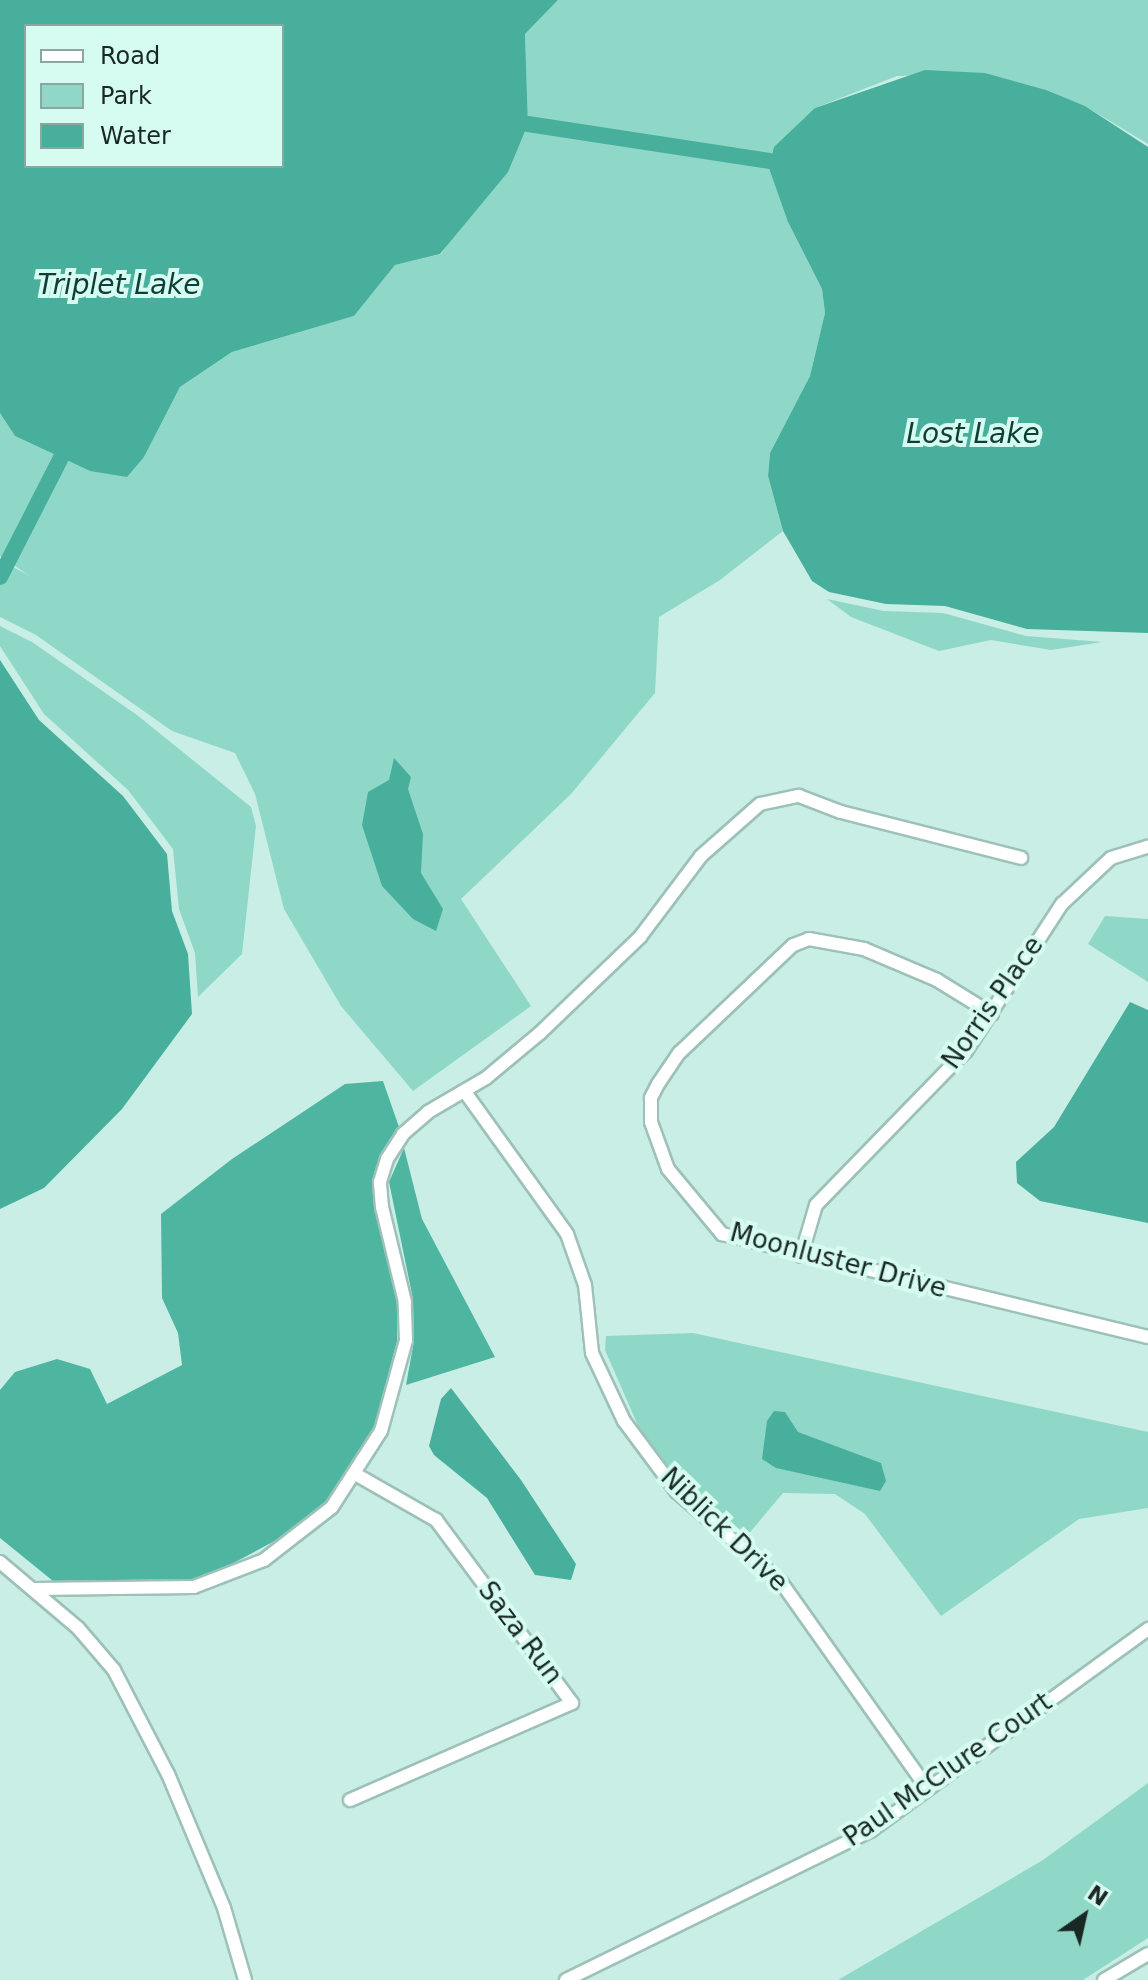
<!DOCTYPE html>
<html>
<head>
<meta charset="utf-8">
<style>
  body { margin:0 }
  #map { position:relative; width:1148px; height:1980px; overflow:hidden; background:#c9eee5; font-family:"DejaVu Sans",sans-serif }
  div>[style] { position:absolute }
  .green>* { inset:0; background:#8fd8c8 }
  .forest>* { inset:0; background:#4eb5a1 }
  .water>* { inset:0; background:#48af9c }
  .canal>* { height:16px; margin:-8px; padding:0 8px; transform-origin:8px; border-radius:8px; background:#48af9c }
  .roads { filter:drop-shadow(2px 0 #9dc1b8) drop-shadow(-2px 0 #9dc1b8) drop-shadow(0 2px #9dc1b8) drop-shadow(0 -2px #9dc1b8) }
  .minor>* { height:12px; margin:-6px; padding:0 6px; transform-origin:6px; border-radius:6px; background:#fff }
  span { translate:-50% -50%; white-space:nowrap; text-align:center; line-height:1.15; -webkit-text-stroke:8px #d6fcf2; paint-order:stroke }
  .street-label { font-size:26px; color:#1a2825 }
  .water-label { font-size:28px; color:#0f3e36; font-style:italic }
  .legend { position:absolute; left:24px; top:24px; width:260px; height:144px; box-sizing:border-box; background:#d6fcf2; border:2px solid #8ba7a0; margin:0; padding:10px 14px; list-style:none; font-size:24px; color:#1a2825 }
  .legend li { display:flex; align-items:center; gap:16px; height:40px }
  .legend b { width:40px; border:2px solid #8ba7a0 }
  .north { position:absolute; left:1044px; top:1876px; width:80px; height:80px; -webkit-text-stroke:6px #d6fcf2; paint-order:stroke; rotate:34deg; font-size:22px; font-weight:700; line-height:32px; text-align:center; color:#1a2825 }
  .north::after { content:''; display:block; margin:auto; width:28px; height:36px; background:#1a2825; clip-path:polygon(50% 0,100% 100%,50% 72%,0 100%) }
</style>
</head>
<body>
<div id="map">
  <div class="green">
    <i style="clip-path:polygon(558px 0,1148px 0,1148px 144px,1085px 106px,985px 73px,897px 76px,815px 108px,788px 222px,822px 289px,825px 313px,810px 376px,770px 453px,768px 476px,783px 531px,720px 580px,659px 617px,655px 693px,571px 794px,461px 899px,531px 1006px,413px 1091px,341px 1006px,284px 909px,255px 794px,235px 753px,172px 731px,36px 635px,0 617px,0 560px,30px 576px,0 556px,0 413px,15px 436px,90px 471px,144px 457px,180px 387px,232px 352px,354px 316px,395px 265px,441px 254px,528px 124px,525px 34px)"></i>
    <i style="clip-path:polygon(827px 599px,884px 611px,943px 613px,1026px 636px,1102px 642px,1051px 650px,991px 640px,939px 651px,851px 617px)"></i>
    <i style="clip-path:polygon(0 626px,32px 642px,137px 715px,251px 807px,256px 826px,242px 954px,198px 997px,195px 953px,179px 909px,173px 849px,128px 790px,44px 714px,0 646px)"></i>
    <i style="clip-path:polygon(1105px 916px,1148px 919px,1148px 982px,1088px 944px)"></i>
    <i style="clip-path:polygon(693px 1333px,1148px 1432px,1148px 1508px,1079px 1519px,941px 1616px,865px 1514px,835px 1494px,783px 1493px,746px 1537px,710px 1514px,682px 1485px,639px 1428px,605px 1350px,606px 1336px)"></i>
    <i style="clip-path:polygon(1148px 1783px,1148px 1938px,1083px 1980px,838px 1980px,1043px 1860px)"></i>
  </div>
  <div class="forest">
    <i style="clip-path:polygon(383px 1081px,399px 1127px,381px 1154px,372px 1184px,397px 1304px,397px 1341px,374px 1428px,350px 1471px,327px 1502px,295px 1530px,226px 1567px,193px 1579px,150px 1583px,53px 1581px,0 1538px,0 1390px,15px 1372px,57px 1359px,90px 1369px,107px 1404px,182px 1365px,178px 1333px,162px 1298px,161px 1214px,232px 1159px,345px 1084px)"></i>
    <i style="clip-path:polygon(404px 1148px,422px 1219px,495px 1357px,406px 1385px,414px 1341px,413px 1299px,389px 1182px)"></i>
  </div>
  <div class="water">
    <i style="clip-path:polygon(evenodd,0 0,558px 0,525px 34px,528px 124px,508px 172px,440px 254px,395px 265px,354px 316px,232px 352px,180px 387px,144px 457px,127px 477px,90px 471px,15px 436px,0 413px,0 0,26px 26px,282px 26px,282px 166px,26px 166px,26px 26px)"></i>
    <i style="clip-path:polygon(925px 70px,985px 73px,1046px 90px,1085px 106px,1148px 147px,1148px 633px,1027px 629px,945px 606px,886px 604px,829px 592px,812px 581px,783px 531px,768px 476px,770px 453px,810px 376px,825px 313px,822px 289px,788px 222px,769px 168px,774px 147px,815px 108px)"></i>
    <i style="clip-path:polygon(0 660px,39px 720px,123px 796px,167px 854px,172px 911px,188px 954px,192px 1014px,122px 1109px,44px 1188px,0 1209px)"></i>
    <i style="clip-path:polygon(394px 758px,411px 777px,408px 789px,423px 834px,421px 873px,443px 909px,436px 931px,413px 919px,382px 886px,362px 825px,368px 792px,389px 780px)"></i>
    <i style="clip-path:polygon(1130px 1002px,1148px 1010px,1148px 1223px,1040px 1201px,1017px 1183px,1016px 1162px,1054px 1127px)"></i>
    <i style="clip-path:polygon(451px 1388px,521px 1480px,576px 1564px,571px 1580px,535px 1575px,487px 1498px,434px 1455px,429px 1446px,441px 1399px)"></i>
    <i style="clip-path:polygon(774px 1411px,785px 1412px,798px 1432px,881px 1463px,886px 1481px,880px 1491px,776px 1468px,762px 1459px,767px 1421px)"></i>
  </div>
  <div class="canal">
    <i style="left:528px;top:124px;width:244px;rotate:8.7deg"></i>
    <i style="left:0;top:577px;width:134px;rotate:-62.9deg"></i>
  </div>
  <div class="roads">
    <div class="minor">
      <i style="left:992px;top:1014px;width:65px;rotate:-148.3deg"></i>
      <i style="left:937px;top:980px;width:79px;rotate:-157deg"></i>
      <i style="left:864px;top:949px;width:56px;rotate:-169.7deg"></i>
      <i style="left:809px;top:939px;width:17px;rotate:159deg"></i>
      <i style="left:793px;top:945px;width:157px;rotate:136.5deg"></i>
      <i style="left:679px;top:1053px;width:37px;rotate:124deg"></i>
      <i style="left:658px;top:1084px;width:16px;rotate:117deg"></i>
      <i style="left:651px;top:1098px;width:24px;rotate:90deg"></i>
      <i style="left:651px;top:1122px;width:50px;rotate:70.1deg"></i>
      <i style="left:668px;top:1169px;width:85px;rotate:50.3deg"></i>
      <i style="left:722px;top:1234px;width:438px;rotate:13.6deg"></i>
      <i style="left:465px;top:1092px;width:175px;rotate:54.3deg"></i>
      <i style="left:567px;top:1234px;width:54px;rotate:70.6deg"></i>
      <i style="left:585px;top:1285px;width:68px;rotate:84.1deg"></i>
      <i style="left:592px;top:1353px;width:75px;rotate:64.8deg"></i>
      <i style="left:624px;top:1421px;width:89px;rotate:53.3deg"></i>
      <i style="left:677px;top:1492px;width:138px;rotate:40.9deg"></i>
      <i style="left:781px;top:1582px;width:252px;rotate:54.7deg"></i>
      <i style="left:801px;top:1256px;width:53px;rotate:-73.6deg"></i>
      <i style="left:816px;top:1205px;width:215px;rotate:-45.8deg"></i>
      <i style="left:966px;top:1051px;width:176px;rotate:-56.9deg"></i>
      <i style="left:1062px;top:904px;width:67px;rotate:-43.2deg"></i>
      <i style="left:1111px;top:858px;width:39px;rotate:-17deg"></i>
      <i style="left:0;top:1562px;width:102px;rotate:40.2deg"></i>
      <i style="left:78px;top:1628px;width:55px;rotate:49.4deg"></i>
      <i style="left:114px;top:1670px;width:117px;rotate:62.6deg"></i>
      <i style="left:168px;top:1774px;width:145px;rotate:67.3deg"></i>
      <i style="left:224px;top:1908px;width:75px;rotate:73.7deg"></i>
      <i style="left:35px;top:1589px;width:159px;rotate:-0.7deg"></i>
      <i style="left:194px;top:1587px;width:75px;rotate:-21.1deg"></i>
      <i style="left:264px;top:1560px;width:86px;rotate:-37.9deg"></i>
      <i style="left:332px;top:1507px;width:90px;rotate:-57.2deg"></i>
      <i style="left:381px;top:1431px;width:94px;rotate:-74.6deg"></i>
      <i style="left:406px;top:1340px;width:38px;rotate:-92deg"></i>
      <i style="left:405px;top:1302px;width:98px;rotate:-103.6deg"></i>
      <i style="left:382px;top:1207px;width:25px;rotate:-95deg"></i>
      <i style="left:380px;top:1182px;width:24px;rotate:-73deg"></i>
      <i style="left:387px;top:1159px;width:30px;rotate:-57deg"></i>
      <i style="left:403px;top:1134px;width:33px;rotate:-41deg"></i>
      <i style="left:428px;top:1112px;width:67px;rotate:-30.4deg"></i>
      <i style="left:486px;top:1078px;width:70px;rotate:-39.8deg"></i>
      <i style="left:540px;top:1033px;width:139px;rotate:-43.8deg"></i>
      <i style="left:640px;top:937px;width:101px;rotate:-53deg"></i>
      <i style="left:701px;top:856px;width:79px;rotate:-41.4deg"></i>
      <i style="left:760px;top:804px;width:40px;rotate:-12deg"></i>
      <i style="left:799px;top:796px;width:45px;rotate:20.9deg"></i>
      <i style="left:841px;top:812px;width:186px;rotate:14.3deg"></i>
      <i style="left:350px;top:1800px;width:242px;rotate:-23.6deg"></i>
      <i style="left:572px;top:1703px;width:228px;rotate:-126.6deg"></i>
      <i style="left:436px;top:1520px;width:91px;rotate:-150.3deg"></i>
      <i style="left:566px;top:1980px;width:339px;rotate:-26.1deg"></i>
      <i style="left:870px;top:1831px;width:344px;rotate:-36deg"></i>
      <i style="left:1104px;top:1980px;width:51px;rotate:-30.6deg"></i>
    </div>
  </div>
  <div class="street-label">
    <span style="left:993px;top:1003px;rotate:-55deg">Norris Place</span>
    <span style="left:838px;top:1261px;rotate:15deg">Moonluster Drive</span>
    <span style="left:724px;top:1530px;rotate:44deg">Niblick Drive</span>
    <span style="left:520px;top:1633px;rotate:53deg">Saza Run</span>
    <span style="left:948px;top:1770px;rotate:-35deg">Paul McClure Court</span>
  </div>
  <div class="water-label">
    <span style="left:119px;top:285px">Triplet Lake</span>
    <span style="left:973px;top:434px">Lost Lake</span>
  </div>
  <ul class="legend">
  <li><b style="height:10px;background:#fff"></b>Road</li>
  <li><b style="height:22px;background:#8fd8c8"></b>Park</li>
  <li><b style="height:22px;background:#48af9c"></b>Water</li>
  </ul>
  <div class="north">N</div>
</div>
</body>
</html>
